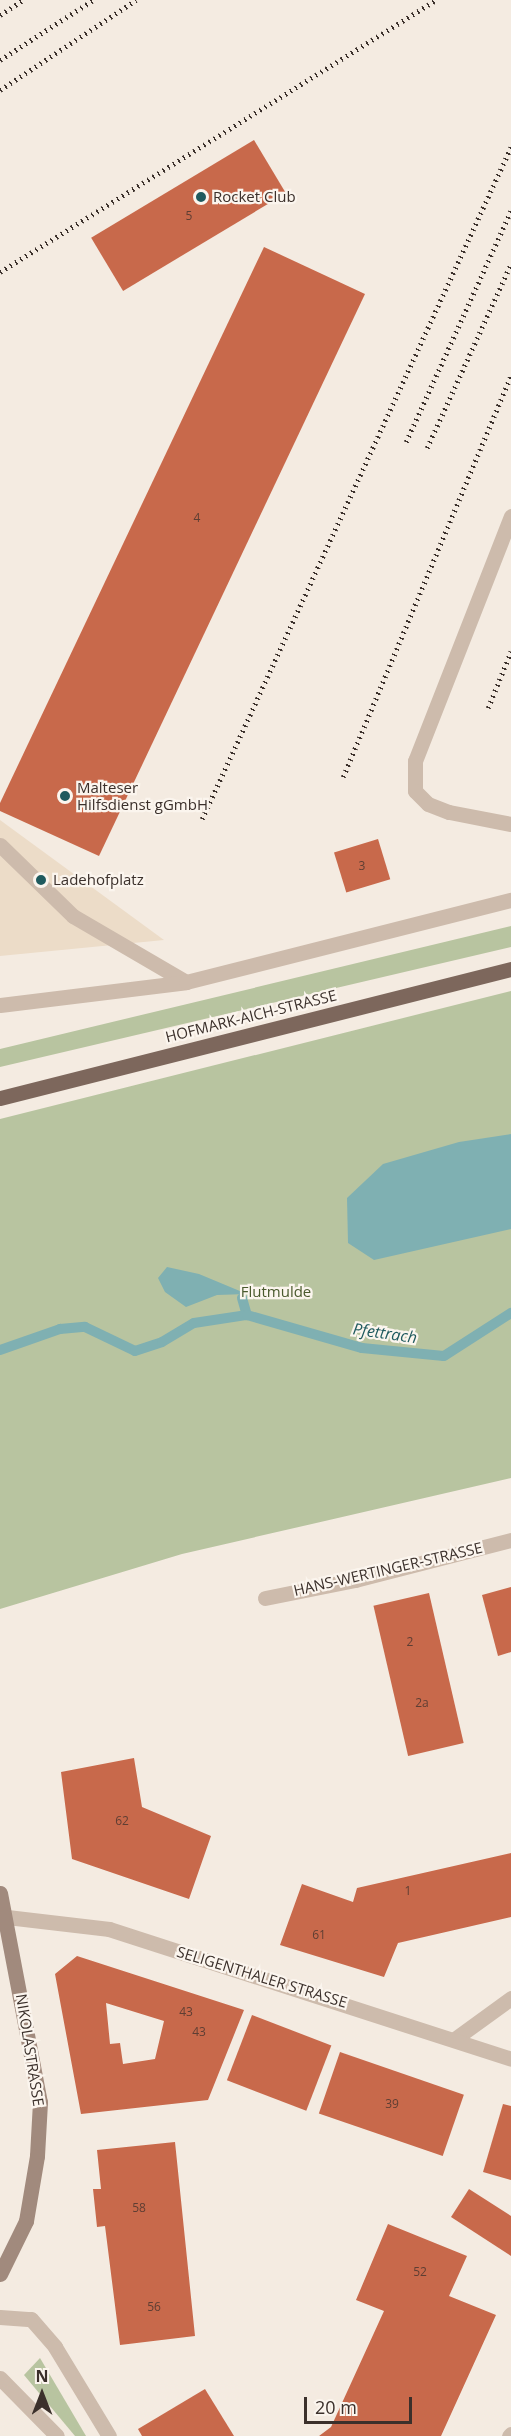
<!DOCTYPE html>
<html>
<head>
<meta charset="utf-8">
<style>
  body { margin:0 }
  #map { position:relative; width:511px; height:2436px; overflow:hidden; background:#f4ebe1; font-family:"Open Sans",sans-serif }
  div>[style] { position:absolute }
  .green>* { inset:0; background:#b8c4a0 }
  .plaza>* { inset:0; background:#ecdcc8 }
  .water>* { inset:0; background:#7fb0b2 }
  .stream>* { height:10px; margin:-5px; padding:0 5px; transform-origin:5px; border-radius:5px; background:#7fb0b2 }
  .building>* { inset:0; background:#c8694b; transform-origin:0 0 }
  .service>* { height:15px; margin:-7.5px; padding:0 7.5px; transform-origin:7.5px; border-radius:7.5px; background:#cdbbac }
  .minor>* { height:15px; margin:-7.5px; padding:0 7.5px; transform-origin:7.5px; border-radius:7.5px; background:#cdbbac }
  .tertiary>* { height:15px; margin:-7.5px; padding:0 7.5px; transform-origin:7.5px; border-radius:7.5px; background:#cdbbac }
  .secondary>* { height:15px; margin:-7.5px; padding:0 7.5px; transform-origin:7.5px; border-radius:7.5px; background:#a18a7d }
  .primary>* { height:15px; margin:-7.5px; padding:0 7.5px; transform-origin:7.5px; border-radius:7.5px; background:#7d675c }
  .rail>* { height:4.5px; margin-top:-2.25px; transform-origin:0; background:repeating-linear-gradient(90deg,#3b302b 0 1.5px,transparent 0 6px) }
  .dots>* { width:16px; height:16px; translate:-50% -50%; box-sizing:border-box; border:3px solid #fbf5ee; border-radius:50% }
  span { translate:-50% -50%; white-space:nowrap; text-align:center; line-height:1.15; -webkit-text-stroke:4.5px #fbf5ee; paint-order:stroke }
  .number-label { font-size:12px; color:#5e3e33 }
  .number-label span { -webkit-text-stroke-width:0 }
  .poi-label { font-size:15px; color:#3b302b }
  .left { translate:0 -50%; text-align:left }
  .street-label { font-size:15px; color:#3b302b }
  .park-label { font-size:15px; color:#4a5a2e }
  .water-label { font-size:16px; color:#1f5a5e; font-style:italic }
  .north { position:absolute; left:12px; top:2364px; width:60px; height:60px; -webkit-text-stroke:4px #fbf5ee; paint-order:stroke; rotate:0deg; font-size:16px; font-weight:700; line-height:24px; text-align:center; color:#3b302b }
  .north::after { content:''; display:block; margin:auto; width:21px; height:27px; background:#3b302b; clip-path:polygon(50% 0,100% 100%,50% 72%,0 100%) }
  .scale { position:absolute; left:304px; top:2397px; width:108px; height:27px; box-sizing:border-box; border:3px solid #3b302b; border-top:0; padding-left:8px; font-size:18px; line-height:21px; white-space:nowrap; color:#3b302b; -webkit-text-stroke:4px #fbf5ee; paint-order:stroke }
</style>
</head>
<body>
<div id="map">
  <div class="green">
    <i style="clip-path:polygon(511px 926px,511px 947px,0 1067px,0 1049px)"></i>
    <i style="clip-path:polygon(511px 991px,511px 1478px,182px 1554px,0 1609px,0 1119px)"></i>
    <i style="clip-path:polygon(40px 2358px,86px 2436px,75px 2436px,24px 2375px)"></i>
  </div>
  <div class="plaza">
    <i style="clip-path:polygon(0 820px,164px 940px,0 956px)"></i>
  </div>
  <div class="water">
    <i style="clip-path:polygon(511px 1134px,511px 1229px,374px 1260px,348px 1243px,347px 1198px,383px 1164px,459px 1142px)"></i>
    <i style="clip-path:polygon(167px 1267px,199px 1274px,247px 1294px,217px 1295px,186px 1307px,165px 1292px,158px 1278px)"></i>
  </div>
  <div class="stream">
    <i style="left:242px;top:1298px;width:18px;rotate:74deg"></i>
    <i style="left:0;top:1350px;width:64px;rotate:-19.3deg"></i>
    <i style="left:60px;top:1329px;width:25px;rotate:-5deg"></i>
    <i style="left:85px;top:1327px;width:55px;rotate:25.6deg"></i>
    <i style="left:135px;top:1351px;width:28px;rotate:-18deg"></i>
    <i style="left:162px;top:1342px;width:37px;rotate:-31deg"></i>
    <i style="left:194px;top:1323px;width:54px;rotate:-8.6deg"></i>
    <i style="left:247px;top:1315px;width:120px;rotate:16deg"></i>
    <i style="left:362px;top:1348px;width:82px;rotate:5.6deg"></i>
    <i style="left:444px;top:1356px;width:80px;rotate:-32.7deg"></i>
  </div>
  <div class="building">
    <i style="left:254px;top:140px;width:62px;height:190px;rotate:59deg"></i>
    <i style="clip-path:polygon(264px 247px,365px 294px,99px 856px,0 811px,0 803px)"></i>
    <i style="left:378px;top:839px;width:42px;height:46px;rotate:73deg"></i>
    <i style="clip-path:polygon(511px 1587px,511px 1652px,498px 1656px,482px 1595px)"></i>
    <i style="left:429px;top:1593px;width:154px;height:57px;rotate:77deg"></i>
    <i style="clip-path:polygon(134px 1758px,142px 1807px,211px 1836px,189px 1899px,72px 1859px,61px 1772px)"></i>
    <i style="clip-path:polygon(511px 1853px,511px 1917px,398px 1943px,384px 1977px,280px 1945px,302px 1884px,353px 1902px,357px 1888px)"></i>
    <i style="clip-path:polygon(evenodd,77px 1956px,244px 2010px,208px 2100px,81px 2114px,55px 1974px,77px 1956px,106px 2003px,164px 2021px,155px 2059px,123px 2064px,120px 2043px,110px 2044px,106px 2003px)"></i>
    <i style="left:252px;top:2015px;width:85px;height:70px;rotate:21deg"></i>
    <i style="left:340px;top:2052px;width:131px;height:65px;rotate:19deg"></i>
    <i style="clip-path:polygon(503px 2104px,511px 2106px,511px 2180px,483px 2172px)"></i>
    <i style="clip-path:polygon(175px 2142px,195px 2336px,120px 2345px,105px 2226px,97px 2227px,93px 2189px,101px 2189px,97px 2150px)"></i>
    <i style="clip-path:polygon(469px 2189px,511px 2216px,511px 2256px,451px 2217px)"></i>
    <i style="clip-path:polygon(388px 2224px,467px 2256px,449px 2296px,496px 2315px,441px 2436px,319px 2436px,331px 2427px,384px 2311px,356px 2300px)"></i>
    <i style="clip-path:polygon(205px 2389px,234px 2436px,142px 2436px,138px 2429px)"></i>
  </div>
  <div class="service">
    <i style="left:511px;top:516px;width:263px;rotate:111.4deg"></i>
    <i style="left:415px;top:761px;width:30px;rotate:90deg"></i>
    <i style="left:415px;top:791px;width:18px;rotate:45deg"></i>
    <i style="left:428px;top:804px;width:22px;rotate:21deg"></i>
    <i style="left:449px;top:812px;width:63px;rotate:11deg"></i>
    <i style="left:0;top:845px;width:102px;rotate:44.2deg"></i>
    <i style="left:73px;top:916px;width:131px;rotate:30.3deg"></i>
    <i style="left:509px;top:2436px;width:3px;rotate:-45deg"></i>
  </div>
  <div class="minor">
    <i style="left:265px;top:1598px;width:92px;rotate:-11.3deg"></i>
    <i style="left:355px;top:1580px;width:161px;rotate:-14.4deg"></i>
    <i style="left:456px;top:2038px;width:68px;rotate:-36deg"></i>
    <i style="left:0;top:2317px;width:31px;rotate:4deg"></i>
    <i style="left:31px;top:2319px;width:37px;rotate:49deg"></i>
    <i style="left:55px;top:2347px;width:104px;rotate:58.8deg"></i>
    <i style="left:0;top:2378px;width:81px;rotate:45.5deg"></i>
  </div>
  <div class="tertiary">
    <i style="left:0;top:1005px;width:187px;rotate:-7deg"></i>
    <i style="left:186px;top:982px;width:335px;rotate:-14.2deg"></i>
    <i style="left:7px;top:1917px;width:103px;rotate:6.7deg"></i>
    <i style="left:109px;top:1929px;width:422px;rotate:17.9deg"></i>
  </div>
  <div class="secondary">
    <i style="left:0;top:1893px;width:213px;rotate:79.2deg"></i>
    <i style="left:40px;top:2102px;width:54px;rotate:93.2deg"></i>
    <i style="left:37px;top:2156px;width:66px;rotate:99.6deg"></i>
    <i style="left:26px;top:2221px;width:59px;rotate:116.1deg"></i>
  </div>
  <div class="primary">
    <i style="left:0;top:1098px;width:527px;rotate:-14.17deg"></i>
  </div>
  <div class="rail">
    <i style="left:0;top:15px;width:27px;rotate:-33deg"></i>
    <i style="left:0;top:60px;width:111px;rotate:-32.8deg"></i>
    <i style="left:0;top:90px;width:163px;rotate:-33.5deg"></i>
    <i style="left:0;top:272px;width:514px;rotate:-31.96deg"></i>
    <i style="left:406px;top:442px;width:254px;rotate:-65.6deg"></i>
    <i style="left:427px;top:448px;width:202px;rotate:-65.5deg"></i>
    <i style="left:488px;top:708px;width:61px;rotate:-68deg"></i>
    <i style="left:343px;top:777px;width:435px;rotate:-67.3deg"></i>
    <i style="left:202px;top:819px;width:740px;rotate:-65.31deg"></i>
  </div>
  <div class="dots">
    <i style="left:201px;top:197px;background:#1f5a5e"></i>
    <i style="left:65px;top:796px;background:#1f5a5e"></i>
    <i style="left:41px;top:880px;background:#1f5a5e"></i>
  </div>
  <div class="number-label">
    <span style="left:189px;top:216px">5</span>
    <span style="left:197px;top:518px">4</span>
    <span style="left:362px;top:866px">3</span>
    <span style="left:410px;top:1642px">2</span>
    <span style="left:422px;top:1703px">2a</span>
    <span style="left:122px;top:1821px">62</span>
    <span style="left:408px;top:1891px">1</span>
    <span style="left:319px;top:1935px">61</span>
    <span style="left:186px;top:2012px">43</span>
    <span style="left:199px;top:2032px">43</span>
    <span style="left:392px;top:2104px">39</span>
    <span style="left:139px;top:2208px">58</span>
    <span style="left:420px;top:2272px">52</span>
    <span style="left:154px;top:2307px">56</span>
  </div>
  <div class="poi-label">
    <span class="left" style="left:213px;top:197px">Rocket Club</span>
    <span class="left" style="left:77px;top:796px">Malteser<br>Hilfsdienst gGmbH</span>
    <span class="left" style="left:53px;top:880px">Ladehofplatz</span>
  </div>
  <div class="street-label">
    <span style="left:251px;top:1016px;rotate:-14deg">HOFMARK-AICH-STRASSE</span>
    <span style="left:388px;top:1569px;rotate:-13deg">HANS-WERTINGER-STRASSE</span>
    <span style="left:262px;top:1977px;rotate:17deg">SELIGENTHALER STRASSE</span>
    <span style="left:30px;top:2050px;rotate:81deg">NIKOLASTRASSE</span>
  </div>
  <div class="park-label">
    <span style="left:276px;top:1292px">Flutmulde</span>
  </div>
  <div class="water-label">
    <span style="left:385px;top:1333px;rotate:8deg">Pfettrach</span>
  </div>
  <div class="north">N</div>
  <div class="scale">20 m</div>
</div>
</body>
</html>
